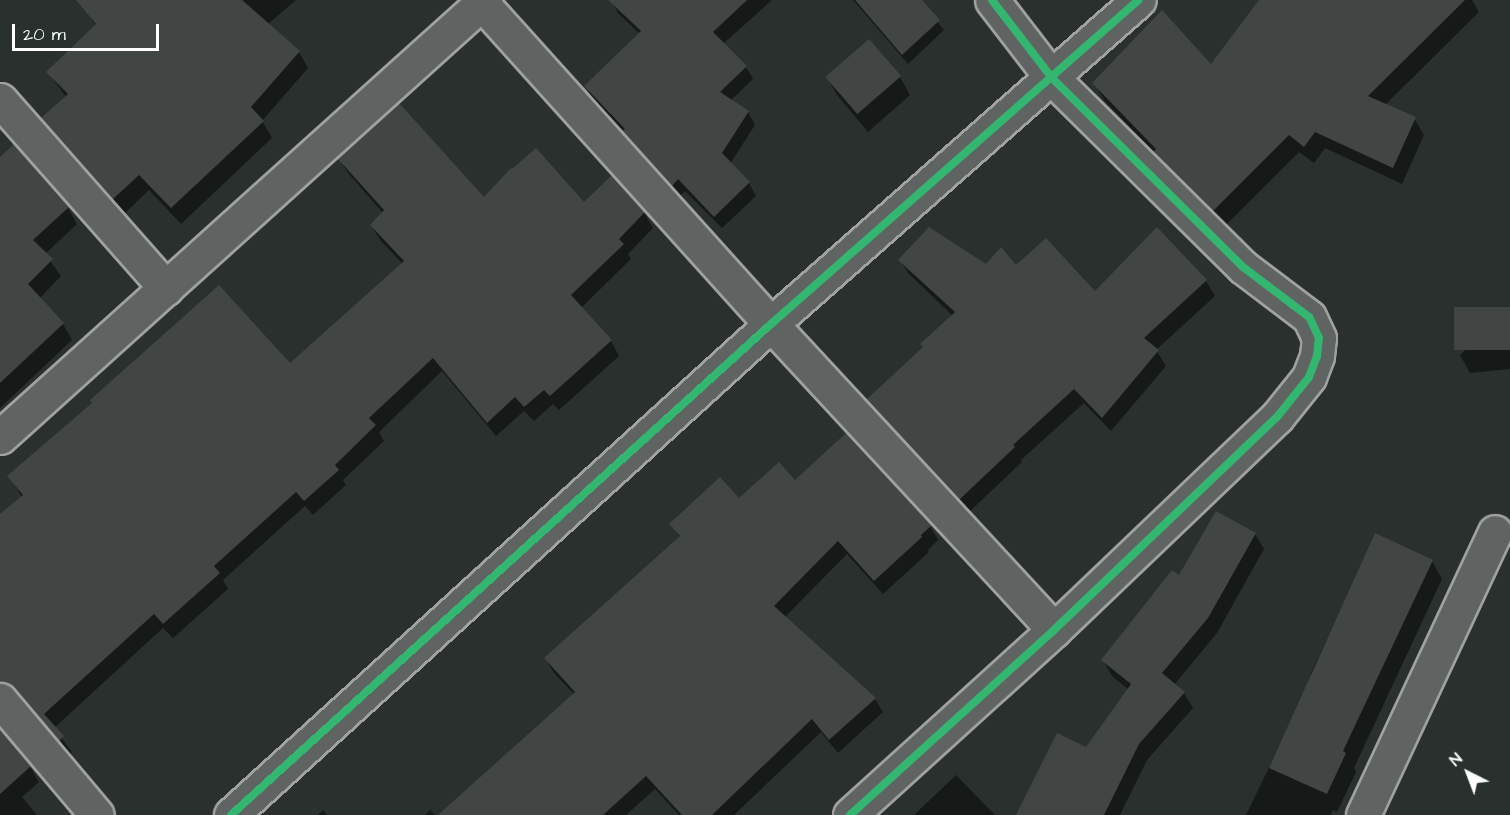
<!DOCTYPE html>
<html>
<head>
<meta charset="utf-8">
<style>
  body { margin:0 }
  #map { position:relative; width:1510px; height:815px; overflow:hidden; background:#29302d; font-family:"Architects Daughter",sans-serif }
  div>[style] { position:absolute }
  .shadow>* { inset:0; background:#0007 }
  .building>* { inset:0; background:#414644; transform-origin:0 0 }
  .roads { filter:drop-shadow(2px 0 #9fa2a0) drop-shadow(-2px 0 #9fa2a0) drop-shadow(0 2px #9fa2a0) drop-shadow(0 -2px #9fa2a0) }
  .minor>* { height:33px; margin:-16.5px; padding:0 16.5px; transform-origin:16.5px; border-radius:16.5px; background:#5f6362 }
  .cycleway>* { height:8px; margin:-4px; padding:0 4px; transform-origin:4px; border-radius:4px; background:#33b770 }
  span { translate:-50% -50%; white-space:nowrap; text-align:center; line-height:1.15; -webkit-text-stroke:4.5px #26332d; paint-order:stroke }
  .north { position:absolute; left:1438px; top:743px; width:60px; height:60px; -webkit-text-stroke:4px #26332d; paint-order:stroke; rotate:318deg; font-size:16px; font-weight:700; line-height:24px; text-align:center; color:#fff }
  .north::after { content:''; display:block; margin:auto; width:21px; height:27px; background:#fff; clip-path:polygon(50% 0,100% 100%,50% 72%,0 100%) }
  .scale { position:absolute; left:12px; top:24px; width:147px; height:27px; box-sizing:border-box; border:3px solid #fff; border-top:0; padding-left:8px; font-size:18px; line-height:21px; white-space:nowrap; color:#fff; -webkit-text-stroke:4px #26332d; paint-order:stroke }
</style>
</head>
<body>
<div id="map">
  <div class="shadow">
    <i style="clip-path:polygon(103px 0,296px 0,268px 24px,299px 52px,308px 68px,262px 121px,272px 138px,181px 224px,149px 190px,123px 215px,53px 135px,43px 119px,66px 97px,48px 72px,96px 26px,88px 13px)"></i>
    <i style="clip-path:polygon(611px 0,772px 0,723px 44px,746px 67px,753px 79px,730px 101px,748px 112px,755px 125px,730px 164px,749px 183px,756px 196px,722px 228px,685px 191px,679px 197px,632px 144px,624px 131px,593px 99px,586px 87px,640px 34px,618px 13px)"></i>
    <i style="clip-path:polygon(853px 0,920px 0,944px 30px,908px 64px)"></i>
    <i style="clip-path:polygon(1261px 0,1472px 0,1479px 12px,1385px 105px,1414px 118px,1424px 135px,1402px 184px,1325px 148px,1314px 163px,1299px 152px,1224px 227px,1165px 169px,1156px 154px,1104px 100px,1094px 83px,1211px 66px)"></i>
    <i style="clip-path:polygon(827px 77px,900px 77px,910px 95px,868px 132px,837px 95px)"></i>
    <i style="clip-path:polygon(14px 146px,68px 208px,77px 224px,45px 254px,61px 276px,40px 298px,63px 324px,72px 340px,0 408px,0 157px)"></i>
    <i style="clip-path:polygon(339px 159px,484px 199px,584px 204px,611px 177px,644px 213px,653px 228px,628px 254px,631px 259px,581px 308px,611px 341px,619px 356px,559px 410px,553px 404px,534px 421px,524px 411px,496px 436px,442px 371px,379px 432px,384px 441px,343px 480px,346px 485px,313px 515px,305px 506px,223px 580px,228px 589px,173px 638px,163px 628px,54px 728px,72px 752px,69px 755px,24px 702px,17px 697px,0 699px,0 516px,22px 497px,9px 476px,290px 365px,403px 264px,380px 240px,371px 225px,383px 213px,348px 173px)"></i>
    <i style="clip-path:polygon(1157px 229px,1206px 281px,1215px 296px,1156px 350px,1166px 366px,1111px 431px,1084px 403px,1021px 460px,1022px 462px,968px 513px,877px 414px,868px 400px,924px 348px,953px 316px,909px 274px,900px 260px,1016px 267px,1095px 293px)"></i>
    <i style="clip-path:polygon(1510px 308px,1510px 369px,1470px 373px,1460px 355px)"></i>
    <i style="clip-path:polygon(795px 483px,930px 526px,938px 540px,928px 550px,929px 552px,883px 594px,847px 554px,785px 617px,875px 699px,883px 712px,838px 753px,821px 732px,734px 815px,679px 815px,655px 789px,626px 815px,440px 815px,574px 694px,554px 673px,546px 659px,680px 538px,671px 524px)"></i>
    <i style="clip-path:polygon(1255px 534px,1264px 549px,1217px 633px,1174px 685px,1184px 693px,1193px 708px,1147px 760px,1120px 815px,1018px 815px,1087px 749px,1129px 690px,1112px 676px,1103px 660px,1179px 578px)"></i>
    <i style="clip-path:polygon(1376px 535px,1432px 561px,1442px 579px,1354px 768px,1356px 772px,1337px 812px,1333px 810px,1330px 815px,1246px 815px,1313px 677px,1311px 673px)"></i>
    <i style="clip-path:polygon(0 731px,30px 767px,39px 782px,22px 797px,37px 815px,0 815px)"></i>
    <i style="clip-path:polygon(956px 775px,995px 815px,914px 815px)"></i>
    <i style="clip-path:polygon(323px 810px,327px 815px,318px 815px)"></i>
    <i style="clip-path:polygon(430px 810px,435px 815px,425px 815px)"></i>
  </div>
  <div class="building">
    <i style="clip-path:polygon(76px 0,242px 0,300px 51px,251px 107px,264px 121px,171px 208px,139px 175px,113px 199px,41px 118px,68px 94px,46px 72px,96px 24px)"></i>
    <i style="clip-path:polygon(608px 0,747px 0,713px 32px,747px 66px,720px 92px,749px 111px,722px 153px,750px 182px,714px 217px,678px 179px,672px 186px,622px 131px,625px 129px,584px 86px,641px 31px)"></i>
    <i style="clip-path:polygon(855px 0,922px 0,940px 20px,902px 55px)"></i>
    <i style="clip-path:polygon(1259px 0,1465px 0,1368px 96px,1416px 117px,1393px 168px,1315px 132px,1304px 147px,1289px 135px,1213px 211px,1153px 152px,1156px 149px,1092px 83px,1162px 10px,1211px 64px)"></i>
    <i style="left:869px;top:39px;width:49px;height:58px;rotate:49deg"></i>
    <i style="clip-path:polygon(399px 103px,484px 197px,511px 168px,512px 169px,536px 148px,584px 202px,612px 175px,645px 212px,619px 239px,624px 244px,571px 295px,612px 340px,550px 396px,544px 390px,524px 407px,515px 397px,487px 423px,433px 358px,369px 418px,376px 425px,335px 465px,339px 470px,304px 501px,296px 492px,214px 566px,220px 573px,163px 624px,154px 614px,44px 714px,64px 736px,59px 741px,14px 688px,0 682px,0 514px,23px 495px,7px 476px,92px 403px,90px 400px,219px 285px,290px 363px,404px 261px,370px 225px,384px 210px,337px 158px)"></i>
    <i style="clip-path:polygon(14px 144px,69px 207px,33px 240px,53px 259px,28px 284px,64px 323px,0 383px,0 157px)"></i>
    <i style="clip-path:polygon(929px 227px,986px 264px,1001px 247px,1016px 265px,1046px 238px,1095px 291px,1157px 227px,1207px 280px,1144px 338px,1159px 350px,1102px 418px,1074px 389px,1013px 445px,1015px 447px,959px 500px,866px 400px,923px 347px,920px 344px,955px 312px,898px 260px)"></i>
    <i style="left:1510px;top:307px;width:43px;height:56px;rotate:90deg"></i>
    <i style="clip-path:polygon(846px 433px,932px 525px,921px 535px,922px 537px,874px 581px,838px 541px,774px 606px,876px 698px,829px 740px,812px 719px,712px 815px,682px 815px,646px 776px,603px 815px,438px 815px,575px 692px,544px 658px,680px 536px,669px 524px,720px 477px,739px 498px,779px 462px,795px 480px)"></i>
    <i style="clip-path:polygon(1216px 511px,1256px 533px,1208px 618px,1162px 673px,1185px 692px,1139px 744px,1104px 815px,1016px 815px,1057px 733px,1086px 747px,1131px 684px,1101px 660px,1172px 570px,1179px 575px)"></i>
    <i style="clip-path:polygon(1375px 533px,1433px 560px,1343px 751px,1346px 753px,1327px 794px,1269px 768px)"></i>
    <i style="clip-path:polygon(0 729px,31px 766px,0 794px)"></i>
  </div>
  <div class="roads">
    <div class="minor">
      <i style="left:479px;top:0;width:436px;rotate:48deg"></i>
      <i style="left:771px;top:324px;width:417px;rotate:47.2deg"></i>
      <i style="left:0;top:100px;width:251px;rotate:48.6deg"></i>
      <i style="left:0;top:437px;width:653px;rotate:-42.02deg"></i>
      <i style="left:0;top:700px;width:150px;rotate:49.9deg"></i>
      <i style="left:231px;top:815px;width:730px;rotate:-42.28deg"></i>
      <i style="left:771px;top:324px;width:490px;rotate:-41.4deg"></i>
      <i style="left:850px;top:815px;width:275px;rotate:-42.2deg"></i>
      <i style="left:1054px;top:630px;width:308px;rotate:-43.7deg"></i>
      <i style="left:1277px;top:417px;width:51px;rotate:-51.3deg"></i>
      <i style="left:1309px;top:377px;width:22px;rotate:-69deg"></i>
      <i style="left:1317px;top:356px;width:18px;rotate:-84deg"></i>
      <i style="left:1319px;top:338px;width:23px;rotate:-115deg"></i>
      <i style="left:1309px;top:317px;width:83px;rotate:-142.9deg"></i>
      <i style="left:1243px;top:267px;width:269px;rotate:-135.3deg"></i>
      <i style="left:1052px;top:78px;width:98px;rotate:-127.6deg"></i>
      <i style="left:1363px;top:815px;width:312px;rotate:-65deg"></i>
    </div>
  </div>
  <div class="cycleway">
    <i style="left:231px;top:815px;width:730px;rotate:-42.28deg"></i>
    <i style="left:771px;top:324px;width:490px;rotate:-41.4deg"></i>
    <i style="left:850px;top:815px;width:275px;rotate:-42.2deg"></i>
    <i style="left:1054px;top:630px;width:308px;rotate:-43.7deg"></i>
    <i style="left:1277px;top:417px;width:51px;rotate:-51.3deg"></i>
    <i style="left:1309px;top:377px;width:22px;rotate:-69deg"></i>
    <i style="left:1317px;top:356px;width:18px;rotate:-84deg"></i>
    <i style="left:1319px;top:338px;width:23px;rotate:-115deg"></i>
    <i style="left:1309px;top:317px;width:83px;rotate:-142.9deg"></i>
    <i style="left:1243px;top:267px;width:269px;rotate:-135.3deg"></i>
    <i style="left:1052px;top:78px;width:98px;rotate:-127.6deg"></i>
  </div>
  <div class="north">N</div>
  <div class="scale">20 m</div>
</div>
</body>
</html>
